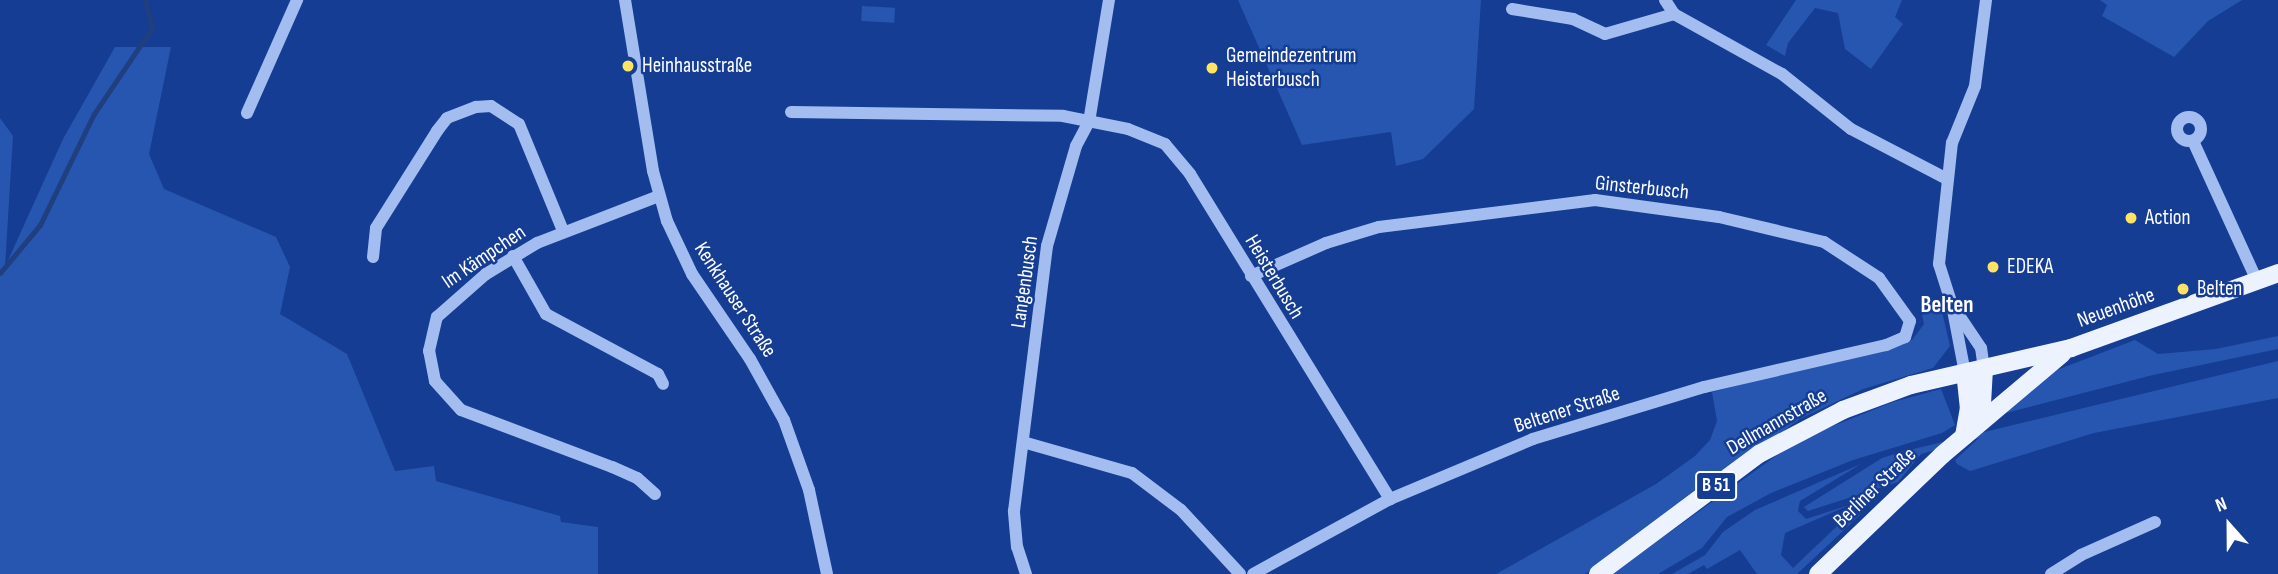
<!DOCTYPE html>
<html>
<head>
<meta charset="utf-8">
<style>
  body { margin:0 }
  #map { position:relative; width:2278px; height:574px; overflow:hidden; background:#153d93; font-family:"Sofia Sans Condensed",sans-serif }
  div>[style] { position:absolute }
  .green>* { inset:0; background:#2756b1; transform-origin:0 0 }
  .stream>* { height:4.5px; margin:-2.25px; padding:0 2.25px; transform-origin:2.25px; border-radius:2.25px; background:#203f7f }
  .minor>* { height:12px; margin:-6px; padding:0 6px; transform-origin:6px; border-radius:6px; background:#a3bdf1 }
  .minor>.ring { margin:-6px; padding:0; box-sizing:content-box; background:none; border:12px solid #a3bdf1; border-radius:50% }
  .major>* { height:18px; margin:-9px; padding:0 9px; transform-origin:9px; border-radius:9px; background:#edf2ff }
  .dots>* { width:19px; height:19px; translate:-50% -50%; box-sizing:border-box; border:4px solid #153d93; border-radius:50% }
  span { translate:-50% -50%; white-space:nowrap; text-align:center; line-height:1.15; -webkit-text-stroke:5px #153d93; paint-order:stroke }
  .shield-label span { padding:2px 5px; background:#153d93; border:2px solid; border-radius:5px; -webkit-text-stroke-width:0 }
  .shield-label { font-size:19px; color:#fff; font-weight:700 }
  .poi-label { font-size:21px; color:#fff }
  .left { translate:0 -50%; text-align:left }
  .street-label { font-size:21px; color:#fff }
  .neighbourhood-label { font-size:23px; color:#fff; font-weight:700 }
  .north { position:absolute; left:2194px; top:490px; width:70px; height:70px; -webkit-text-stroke:5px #153d93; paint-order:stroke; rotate:339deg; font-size:19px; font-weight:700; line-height:28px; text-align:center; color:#fff }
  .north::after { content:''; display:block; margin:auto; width:24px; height:32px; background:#fff; clip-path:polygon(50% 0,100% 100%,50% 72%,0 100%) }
</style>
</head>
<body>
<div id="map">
  <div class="green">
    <i style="clip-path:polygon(1238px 0,1481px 0,1474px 109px,1423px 159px,1396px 166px,1391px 132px,1302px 145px)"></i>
    <i style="clip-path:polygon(1796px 0,1902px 0,1895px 17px,1903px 24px,1871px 69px,1845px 49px,1838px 13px,1815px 8px,1788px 43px,1785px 56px,1766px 45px)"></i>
    <i style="clip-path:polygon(2100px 0,2242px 0,2208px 21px,2174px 57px,2102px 16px,2107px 5px)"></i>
    <i style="left:862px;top:6px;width:33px;height:15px;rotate:3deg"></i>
    <i style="clip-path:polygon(115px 47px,171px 47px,149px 154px,164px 189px,276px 237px,290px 267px,280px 314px,347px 354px,395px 471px,434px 466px,436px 481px,560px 516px,561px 522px,598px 527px,598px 574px,0 574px,0 118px,13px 136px,5px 267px,63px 139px)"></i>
    <i style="clip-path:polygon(1940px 303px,1950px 346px,1933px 368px,1863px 389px,1800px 419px,1585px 574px,1496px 574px,1656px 484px,1695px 456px,1710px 440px,1717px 421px,1712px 392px,1912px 340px,1924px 324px,1922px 315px)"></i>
    <i style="clip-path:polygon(2278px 336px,2278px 349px,2153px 375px,2002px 414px,2049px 373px,2135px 340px,2158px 354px,2216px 349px)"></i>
    <i style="clip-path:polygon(2278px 361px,2278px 398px,2094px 433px,1970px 471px,1957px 464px,1955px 460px,1979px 438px,1921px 454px,1898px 482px,1808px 511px,1804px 507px,1882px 458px,1901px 452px)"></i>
    <i style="clip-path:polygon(1941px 389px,1955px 425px,1942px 433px,1853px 460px,1771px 493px,1727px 517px,1702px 548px,1658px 574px,1612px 574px,1798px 440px,1893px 402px)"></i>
    <i style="clip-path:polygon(1861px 464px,1800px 501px,1798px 511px,1806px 519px,1852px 504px,1785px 533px,1781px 555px,1793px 568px,1854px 510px,1860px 515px,1797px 574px,1757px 574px,1740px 550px,1707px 569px,1704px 565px,1688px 574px,1672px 574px,1705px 555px,1723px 532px,1755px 510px)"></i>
  </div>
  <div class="stream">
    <i style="left:0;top:273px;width:62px;rotate:-50.2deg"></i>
    <i style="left:40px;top:225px;width:123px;rotate:-64.1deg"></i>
    <i style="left:94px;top:114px;width:104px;rotate:-56deg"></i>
    <i style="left:152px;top:28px;width:29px;rotate:-104deg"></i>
  </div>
  <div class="minor">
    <i style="left:625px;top:0;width:173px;rotate:80.7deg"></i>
    <i style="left:653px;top:171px;width:52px;rotate:74.4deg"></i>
    <i style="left:667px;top:221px;width:59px;rotate:64.7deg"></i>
    <i style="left:692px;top:274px;width:103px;rotate:55.7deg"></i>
    <i style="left:750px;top:359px;width:70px;rotate:60.9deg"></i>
    <i style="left:784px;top:420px;width:74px;rotate:70.3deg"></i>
    <i style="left:809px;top:490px;width:86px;rotate:77.9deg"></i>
    <i style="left:1665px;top:0;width:17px;rotate:57deg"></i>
    <i style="left:1674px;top:14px;width:124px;rotate:29.1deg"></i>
    <i style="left:1782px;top:74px;width:88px;rotate:38.6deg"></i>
    <i style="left:1851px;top:129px;width:108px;rotate:27.5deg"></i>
    <i style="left:1512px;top:9px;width:62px;rotate:9.3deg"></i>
    <i style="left:1573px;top:19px;width:35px;rotate:25deg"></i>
    <i style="left:1605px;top:34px;width:72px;rotate:-16.2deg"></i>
    <i style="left:791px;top:112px;width:272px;rotate:0.8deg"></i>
    <i style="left:1063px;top:116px;width:66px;rotate:11.3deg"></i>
    <i style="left:1128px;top:129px;width:40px;rotate:22deg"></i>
    <i style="left:1165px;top:144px;width:39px;rotate:50deg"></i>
    <i style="left:1190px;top:174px;width:382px;rotate:58.4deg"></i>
    <i style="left:247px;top:113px;width:124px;rotate:-66.1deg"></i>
    <i class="ring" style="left:2177px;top:117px;width:12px;height:12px"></i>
    <i style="left:2193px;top:141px;width:154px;rotate:65.4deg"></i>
    <i style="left:513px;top:256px;width:67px;rotate:60.4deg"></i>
    <i style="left:546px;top:314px;width:127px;rotate:28.2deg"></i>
    <i style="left:658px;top:374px;width:11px;rotate:63deg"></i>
    <i style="left:373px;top:257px;width:29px;rotate:-84deg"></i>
    <i style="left:376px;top:228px;width:115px;rotate:-57.8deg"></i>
    <i style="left:437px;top:131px;width:16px;rotate:-52deg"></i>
    <i style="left:447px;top:118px;width:31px;rotate:-21deg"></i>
    <i style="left:476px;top:107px;width:15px;rotate:-4deg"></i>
    <i style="left:491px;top:106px;width:33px;rotate:33deg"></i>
    <i style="left:519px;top:124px;width:116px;rotate:67.6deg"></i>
    <i style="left:1251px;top:276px;width:82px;rotate:-23.7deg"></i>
    <i style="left:1326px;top:243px;width:55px;rotate:-16.8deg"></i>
    <i style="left:1379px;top:227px;width:218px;rotate:-7.1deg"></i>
    <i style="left:1595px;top:200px;width:125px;rotate:7.8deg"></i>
    <i style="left:1719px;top:217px;width:108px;rotate:13.4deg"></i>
    <i style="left:1824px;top:242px;width:66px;rotate:33.2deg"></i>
    <i style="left:1879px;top:278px;width:53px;rotate:54.2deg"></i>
    <i style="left:1910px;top:321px;width:17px;rotate:107deg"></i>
    <i style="left:1905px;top:337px;width:21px;rotate:157deg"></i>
    <i style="left:1886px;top:345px;width:187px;rotate:167deg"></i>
    <i style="left:1704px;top:387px;width:179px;rotate:163.1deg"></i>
    <i style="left:1533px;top:439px;width:155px;rotate:157.2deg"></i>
    <i style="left:1390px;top:499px;width:156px;rotate:151.3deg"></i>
    <i style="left:1952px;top:305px;width:69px;rotate:79.2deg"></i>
    <i style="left:1984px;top:369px;width:21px;rotate:-98deg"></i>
    <i style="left:1981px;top:348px;width:52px;rotate:-124deg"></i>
    <i style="left:1952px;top:305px;width:43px;rotate:-107.6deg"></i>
    <i style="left:1939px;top:264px;width:122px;rotate:-83.9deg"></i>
    <i style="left:1952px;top:143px;width:61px;rotate:-68deg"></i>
    <i style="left:1975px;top:86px;width:87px;rotate:-82.7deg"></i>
    <i style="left:1023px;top:442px;width:113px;rotate:15.9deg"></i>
    <i style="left:1132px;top:473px;width:61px;rotate:37.1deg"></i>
    <i style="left:1181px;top:510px;width:87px;rotate:47.3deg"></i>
    <i style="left:655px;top:494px;width:24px;rotate:-138deg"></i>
    <i style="left:637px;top:478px;width:27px;rotate:-156deg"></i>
    <i style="left:612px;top:467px;width:161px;rotate:-159.3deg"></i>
    <i style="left:461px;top:410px;width:39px;rotate:-132deg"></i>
    <i style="left:435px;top:381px;width:31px;rotate:-101deg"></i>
    <i style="left:429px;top:351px;width:35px;rotate:-77deg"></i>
    <i style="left:437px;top:317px;width:65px;rotate:-41.3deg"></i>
    <i style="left:486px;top:274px;width:60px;rotate:-31.3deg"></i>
    <i style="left:537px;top:243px;width:131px;rotate:-21.1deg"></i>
    <i style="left:1026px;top:574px;width:28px;rotate:-108deg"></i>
    <i style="left:1017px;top:547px;width:36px;rotate:-95deg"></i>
    <i style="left:1014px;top:511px;width:267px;rotate:-82.9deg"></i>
    <i style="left:1047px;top:246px;width:104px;rotate:-73.8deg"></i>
    <i style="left:1076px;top:146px;width:27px;rotate:-62deg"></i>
    <i style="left:1089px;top:122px;width:124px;rotate:-80.7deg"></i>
    <i style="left:2051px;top:574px;width:36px;rotate:-32deg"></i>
    <i style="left:2081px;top:555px;width:81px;rotate:-24deg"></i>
  </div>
  <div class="major">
    <i style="left:1981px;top:422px;width:53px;rotate:-86.8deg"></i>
    <i style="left:1964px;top:436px;width:27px;rotate:-80deg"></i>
    <i style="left:1969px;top:409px;width:36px;rotate:-96deg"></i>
    <i style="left:1598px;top:574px;width:201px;rotate:-36.7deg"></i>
    <i style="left:1759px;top:454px;width:95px;rotate:-27.6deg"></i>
    <i style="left:1843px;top:410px;width:72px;rotate:-20.2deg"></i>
    <i style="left:1911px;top:385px;width:164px;rotate:-13deg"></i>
    <i style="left:2071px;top:348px;width:220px;rotate:-19.9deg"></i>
    <i style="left:1818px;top:574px;width:172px;rotate:-43.8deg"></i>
    <i style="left:1942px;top:455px;width:157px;rotate:-40.1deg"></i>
  </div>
  <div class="dots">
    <i style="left:628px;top:66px;background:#ffe463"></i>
    <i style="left:1212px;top:68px;background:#ffe463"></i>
    <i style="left:2131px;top:218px;background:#ffe463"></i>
    <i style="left:1993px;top:267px;background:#ffe463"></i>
    <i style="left:2183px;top:289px;background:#ffe463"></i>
  </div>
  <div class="shield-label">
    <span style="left:1716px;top:486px">B 51</span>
  </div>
  <div class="poi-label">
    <span class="left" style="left:1226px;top:68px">Gemeindezentrum<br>Heisterbusch</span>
    <span class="left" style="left:642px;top:66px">Heinhausstraße</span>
    <span class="left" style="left:2145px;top:218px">Action</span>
    <span class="left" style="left:2007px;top:267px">EDEKA</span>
    <span class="left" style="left:2197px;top:289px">Belten</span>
  </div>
  <div class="street-label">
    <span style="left:1642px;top:188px;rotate:6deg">Ginsterbusch</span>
    <span style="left:484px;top:257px;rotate:-34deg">Im Kämpchen</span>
    <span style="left:1274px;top:277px;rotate:59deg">Heisterbusch</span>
    <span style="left:1025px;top:282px;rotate:-82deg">Langenbusch</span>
    <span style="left:735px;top:300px;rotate:57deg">Kenkhauser Straße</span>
    <span style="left:2116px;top:308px;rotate:-20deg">Neuenhöhe</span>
    <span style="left:1567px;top:410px;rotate:-18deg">Beltener Straße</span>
    <span style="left:1777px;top:422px;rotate:-30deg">Dellmannstraße</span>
    <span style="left:1875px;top:488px;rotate:-44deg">Berliner Straße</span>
  </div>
  <div class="neighbourhood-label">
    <span style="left:1947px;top:305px">Belten</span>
  </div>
  <div class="north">N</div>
</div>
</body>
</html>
